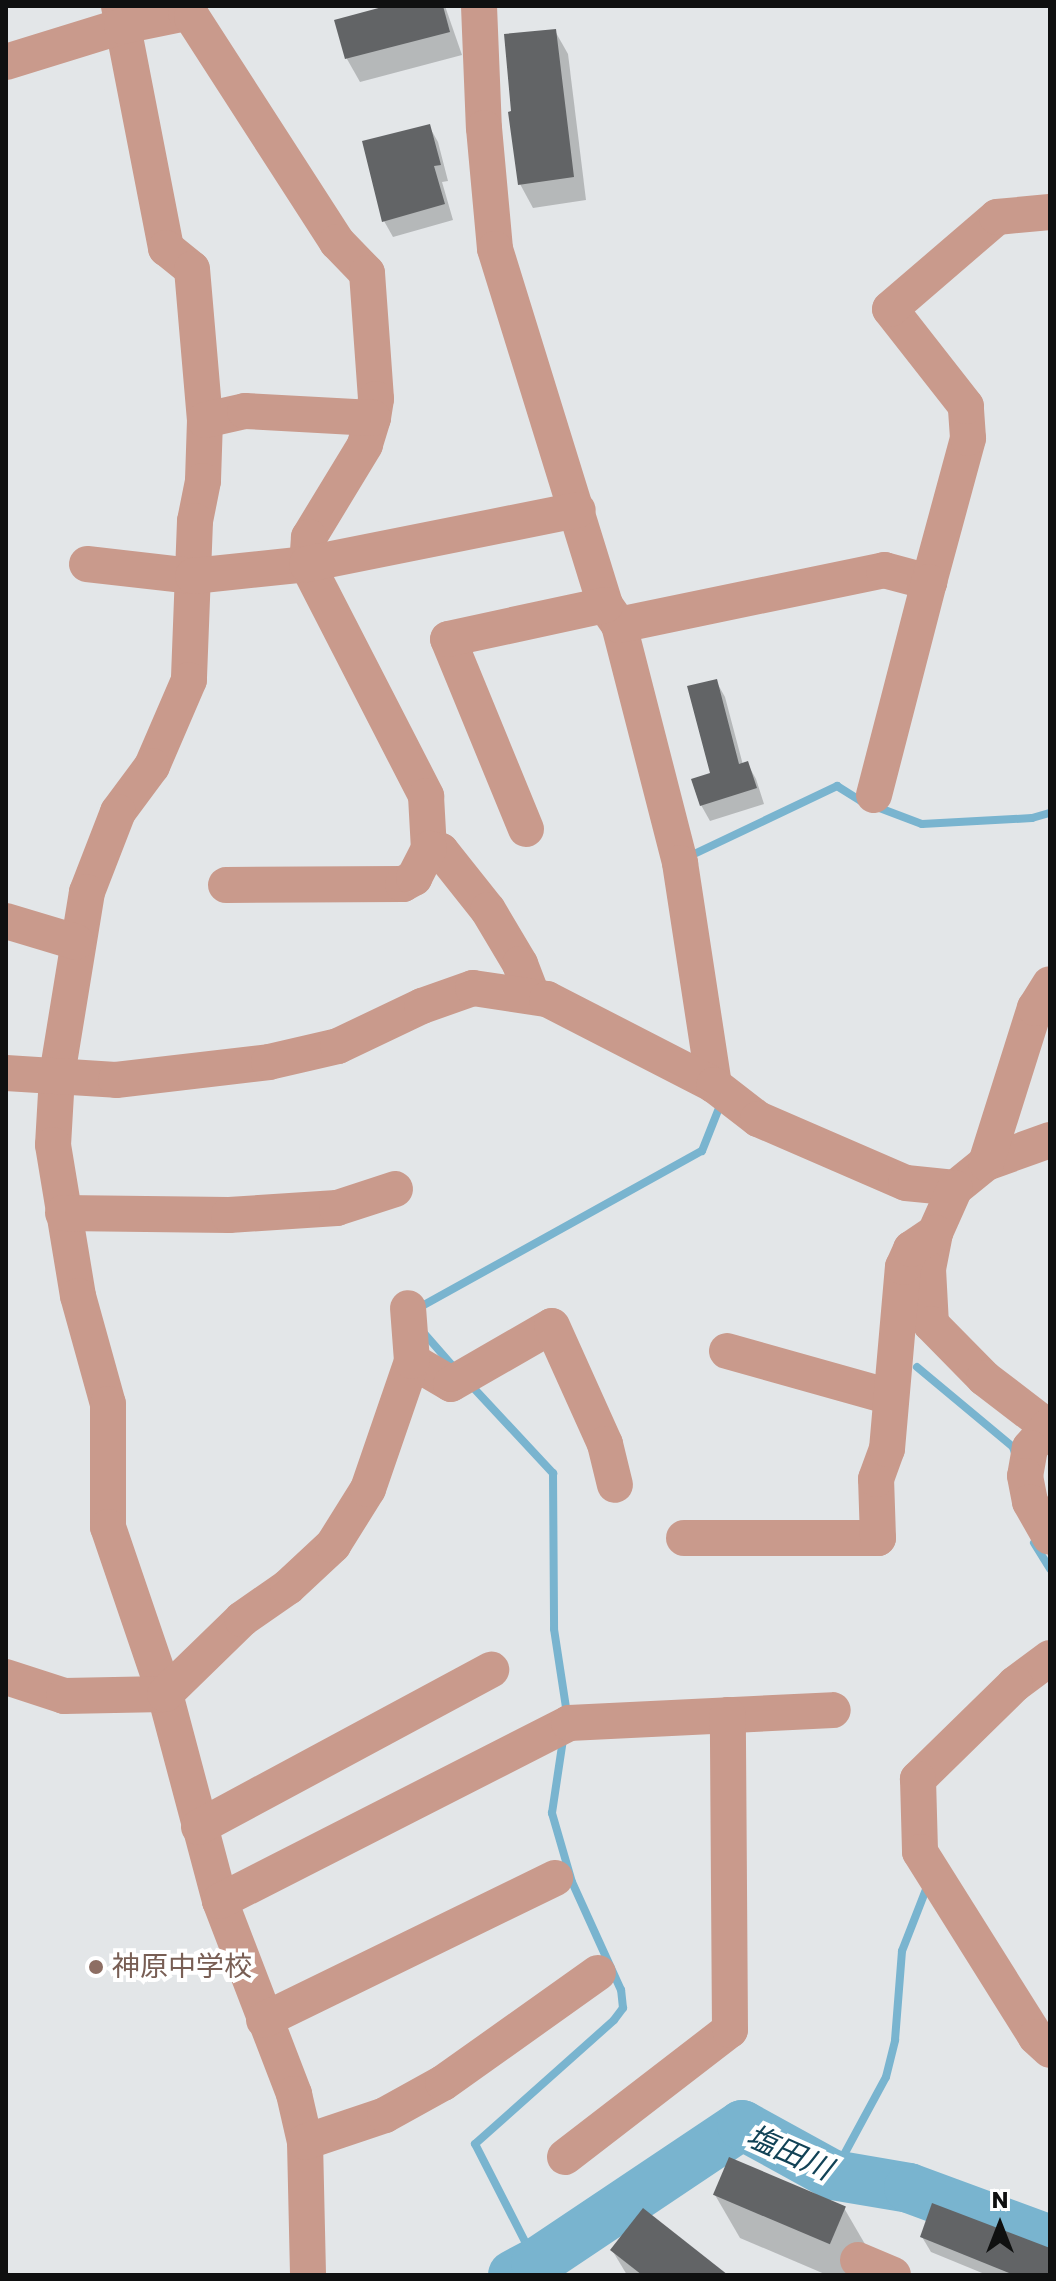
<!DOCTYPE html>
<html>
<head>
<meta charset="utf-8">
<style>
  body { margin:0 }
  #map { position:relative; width:1056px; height:2281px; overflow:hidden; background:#e3e6e8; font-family:Poppins,"Noto Sans JP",sans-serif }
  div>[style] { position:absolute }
  .shadow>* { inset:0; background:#0003 }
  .stream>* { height:8px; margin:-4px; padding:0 4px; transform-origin:4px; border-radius:4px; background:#79b4cf }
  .river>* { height:50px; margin:-25px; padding:0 25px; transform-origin:25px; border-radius:25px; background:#79b4cf }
  .building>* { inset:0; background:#626466; transform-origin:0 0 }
  .minor>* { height:36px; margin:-18px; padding:0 18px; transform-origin:18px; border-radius:18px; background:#c99a8c }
  .dots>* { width:22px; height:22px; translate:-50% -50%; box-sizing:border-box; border:4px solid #fff; border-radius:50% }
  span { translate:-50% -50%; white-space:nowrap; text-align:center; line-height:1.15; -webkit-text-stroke:8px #fff; paint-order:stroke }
  .education-label { font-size:28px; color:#785e54 }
  .left { translate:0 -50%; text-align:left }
  .water-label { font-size:30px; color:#114256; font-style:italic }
  .frame { position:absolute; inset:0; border:8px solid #0f1010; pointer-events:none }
  .north { position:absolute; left:960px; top:2185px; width:80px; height:80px; -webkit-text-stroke:6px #fff; paint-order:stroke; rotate:0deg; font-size:22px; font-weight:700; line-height:32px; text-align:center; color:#0f1010 }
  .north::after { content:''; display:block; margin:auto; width:28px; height:36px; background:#0f1010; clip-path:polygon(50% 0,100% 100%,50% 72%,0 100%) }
</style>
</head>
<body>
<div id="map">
  <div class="shadow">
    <i style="clip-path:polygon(393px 6px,445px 6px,462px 55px,360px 82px,347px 59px,337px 21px)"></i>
    <i style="clip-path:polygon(555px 31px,568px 54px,586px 200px,533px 208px,520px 184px)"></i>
    <i style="clip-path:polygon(429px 126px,438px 142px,448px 181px,442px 182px,453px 220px,393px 237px,384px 221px)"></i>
    <i style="clip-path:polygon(716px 681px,725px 697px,743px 765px,747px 763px,756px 779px,764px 804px,710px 821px,701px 805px,712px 774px)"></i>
    <i style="clip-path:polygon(715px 2195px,844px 2208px,869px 2251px,858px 2275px,827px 2275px,740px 2238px)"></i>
    <i style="clip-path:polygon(922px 2237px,1050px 2251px,1050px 2275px,987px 2275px,931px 2252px)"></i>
    <i style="clip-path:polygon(612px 2250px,725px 2275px,627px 2275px)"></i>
  </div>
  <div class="stream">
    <i style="left:693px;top:860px;width:5px;rotate:-101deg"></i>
    <i style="left:692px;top:855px;width:161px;rotate:-25.4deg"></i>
    <i style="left:837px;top:786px;width:28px;rotate:32deg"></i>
    <i style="left:861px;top:801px;width:65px;rotate:20.7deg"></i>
    <i style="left:922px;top:824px;width:110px;rotate:-3.1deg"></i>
    <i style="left:1032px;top:818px;width:19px;rotate:-16deg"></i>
    <i style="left:420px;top:1312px;width:6px;rotate:-72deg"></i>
    <i style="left:422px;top:1306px;width:320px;rotate:-29deg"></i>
    <i style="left:702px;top:1151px;width:52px;rotate:-68.4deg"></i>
    <i style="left:423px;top:1332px;width:50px;rotate:49deg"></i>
    <i style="left:917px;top:1367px;width:125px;rotate:39.8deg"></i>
    <i style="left:1013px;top:1447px;width:6px;rotate:72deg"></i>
    <i style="left:468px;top:1382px;width:125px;rotate:47deg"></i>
    <i style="left:553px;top:1473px;width:156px;rotate:89.6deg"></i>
    <i style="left:554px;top:1629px;width:86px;rotate:81.3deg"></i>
    <i style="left:1034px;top:1543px;width:31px;rotate:58deg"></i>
    <i style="left:833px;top:2175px;width:111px;rotate:-61.6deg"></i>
    <i style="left:886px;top:2077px;width:38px;rotate:-76deg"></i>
    <i style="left:895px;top:2040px;width:89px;rotate:-85.5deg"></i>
    <i style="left:902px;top:1951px;width:69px;rotate:-68.7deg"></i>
    <i style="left:536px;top:2263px;width:134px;rotate:-117.1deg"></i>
    <i style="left:475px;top:2144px;width:186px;rotate:-41.7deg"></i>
    <i style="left:614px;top:2020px;width:15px;rotate:-53deg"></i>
    <i style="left:623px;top:2008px;width:18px;rotate:-96deg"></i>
    <i style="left:621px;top:1990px;width:119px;rotate:-114.4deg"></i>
    <i style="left:572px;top:1882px;width:72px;rotate:-106.2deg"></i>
    <i style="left:552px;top:1813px;width:75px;rotate:-81.5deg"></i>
  </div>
  <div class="river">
    <i style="left:513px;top:2275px;width:26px;rotate:-28deg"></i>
    <i style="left:536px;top:2263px;width:248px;rotate:-33.8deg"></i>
    <i style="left:742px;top:2125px;width:104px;rotate:28.8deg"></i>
    <i style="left:833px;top:2175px;width:77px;rotate:9.7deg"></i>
    <i style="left:909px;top:2188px;width:150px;rotate:20.2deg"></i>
  </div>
  <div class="building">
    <i style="clip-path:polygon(386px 6px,443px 6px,450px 32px,345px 59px,334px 20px)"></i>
    <i style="clip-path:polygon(556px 29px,574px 177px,518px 185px,508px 112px,511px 111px,504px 34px)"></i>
    <i style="clip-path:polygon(430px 124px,441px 165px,434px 166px,445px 204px,382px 222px,362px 141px)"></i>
    <i style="clip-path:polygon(717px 679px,739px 764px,748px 761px,757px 788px,700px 806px,691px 779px,710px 773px,687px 686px)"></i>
    <i style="left:729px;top:2157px;width:127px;height:41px;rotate:23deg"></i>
    <i style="clip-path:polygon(932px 2203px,1050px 2248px,1050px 2275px,1014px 2275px,920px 2237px)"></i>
    <i style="clip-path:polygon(643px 2208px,728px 2275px,642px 2275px,610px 2250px)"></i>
  </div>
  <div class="minor">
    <i style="left:119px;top:6px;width:247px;rotate:79deg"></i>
    <i style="left:166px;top:248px;width:33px;rotate:39deg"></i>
    <i style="left:192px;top:269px;width:152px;rotate:85.1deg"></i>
    <i style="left:205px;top:420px;width:61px;rotate:91.9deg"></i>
    <i style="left:203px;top:481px;width:41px;rotate:101.3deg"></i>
    <i style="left:195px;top:521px;width:159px;rotate:92.2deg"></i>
    <i style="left:189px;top:680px;width:94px;rotate:113.3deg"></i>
    <i style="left:152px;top:766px;width:57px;rotate:126.5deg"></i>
    <i style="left:118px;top:812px;width:86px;rotate:111.2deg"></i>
    <i style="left:87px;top:892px;width:186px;rotate:99.3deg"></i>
    <i style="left:57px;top:1076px;width:69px;rotate:93.3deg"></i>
    <i style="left:53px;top:1145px;width:153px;rotate:80.6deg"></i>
    <i style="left:78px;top:1296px;width:112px;rotate:74.5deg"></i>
    <i style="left:108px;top:1404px;width:123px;rotate:90deg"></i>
    <i style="left:108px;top:1527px;width:176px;rotate:71.2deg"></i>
    <i style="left:165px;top:1694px;width:214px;rotate:75.1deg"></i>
    <i style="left:220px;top:1901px;width:207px;rotate:69deg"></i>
    <i style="left:294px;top:2094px;width:49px;rotate:77.1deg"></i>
    <i style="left:305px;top:2142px;width:133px;rotate:88.7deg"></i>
    <i style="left:479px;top:6px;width:122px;rotate:87.7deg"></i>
    <i style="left:484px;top:128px;width:121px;rotate:84.8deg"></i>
    <i style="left:495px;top:249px;width:373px;rotate:72.8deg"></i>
    <i style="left:605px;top:605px;width:24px;rotate:55deg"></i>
    <i style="left:619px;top:625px;width:246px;rotate:75.6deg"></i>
    <i style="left:680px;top:863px;width:225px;rotate:81.3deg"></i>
    <i style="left:6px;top:62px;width:121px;rotate:-17.2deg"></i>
    <i style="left:122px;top:26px;width:65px;rotate:-11.5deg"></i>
    <i style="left:186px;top:13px;width:7px;rotate:34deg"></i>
    <i style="left:192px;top:17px;width:268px;rotate:57.2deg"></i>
    <i style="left:337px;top:242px;width:43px;rotate:45.9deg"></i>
    <i style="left:367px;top:273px;width:126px;rotate:85.9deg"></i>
    <i style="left:376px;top:399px;width:19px;rotate:99deg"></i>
    <i style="left:373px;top:418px;width:28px;rotate:107deg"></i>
    <i style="left:365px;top:445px;width:108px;rotate:121.3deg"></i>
    <i style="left:309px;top:537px;width:27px;rotate:94deg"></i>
    <i style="left:307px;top:564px;width:261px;rotate:62.8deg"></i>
    <i style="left:426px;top:796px;width:53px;rotate:86.8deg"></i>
    <i style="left:429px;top:849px;width:12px;rotate:9deg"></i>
    <i style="left:441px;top:851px;width:75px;rotate:51.5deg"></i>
    <i style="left:488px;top:910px;width:63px;rotate:59.3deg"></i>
    <i style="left:520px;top:964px;width:33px;rotate:69deg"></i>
    <i style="left:205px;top:420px;width:41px;rotate:-12.7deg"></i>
    <i style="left:245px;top:411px;width:128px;rotate:3.1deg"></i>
    <i style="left:87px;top:564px;width:107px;rotate:6.5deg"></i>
    <i style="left:193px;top:576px;width:115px;rotate:-6deg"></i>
    <i style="left:307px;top:564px;width:276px;rotate:-11.3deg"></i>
    <i style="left:619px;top:625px;width:271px;rotate:-11.7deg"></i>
    <i style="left:884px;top:570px;width:47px;rotate:14.9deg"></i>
    <i style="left:929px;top:582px;width:149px;rotate:-74.8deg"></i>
    <i style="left:968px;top:438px;width:32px;rotate:-94deg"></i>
    <i style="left:966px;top:406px;width:123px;rotate:-128.1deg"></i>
    <i style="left:890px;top:309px;width:141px;rotate:-40.7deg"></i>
    <i style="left:997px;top:217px;width:53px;rotate:-5.4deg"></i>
    <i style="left:874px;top:795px;width:220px;rotate:-75.5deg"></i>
    <i style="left:526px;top:829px;width:205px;rotate:-112.3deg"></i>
    <i style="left:448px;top:639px;width:161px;rotate:-12.2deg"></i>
    <i style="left:226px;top:885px;width:177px;rotate:-0.3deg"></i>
    <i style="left:403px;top:884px;width:13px;rotate:-29deg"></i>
    <i style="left:414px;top:878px;width:33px;rotate:-63deg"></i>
    <i style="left:6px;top:921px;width:73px;rotate:16.7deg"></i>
    <i style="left:6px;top:1073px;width:110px;rotate:3.6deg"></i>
    <i style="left:116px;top:1080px;width:154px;rotate:-6.7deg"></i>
    <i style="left:269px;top:1062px;width:71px;rotate:-13.1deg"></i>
    <i style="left:338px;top:1046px;width:93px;rotate:-25.5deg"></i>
    <i style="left:422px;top:1006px;width:54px;rotate:-19.4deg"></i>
    <i style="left:473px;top:988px;width:75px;rotate:8.5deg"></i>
    <i style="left:547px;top:999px;width:188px;rotate:27.2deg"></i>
    <i style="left:714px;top:1085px;width:56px;rotate:37.7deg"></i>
    <i style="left:758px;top:1119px;width:161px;rotate:23.4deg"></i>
    <i style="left:906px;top:1183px;width:49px;rotate:5.8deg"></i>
    <i style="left:1050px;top:1140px;width:68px;rotate:160.2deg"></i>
    <i style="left:986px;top:1163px;width:40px;rotate:141deg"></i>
    <i style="left:955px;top:1188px;width:49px;rotate:114deg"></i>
    <i style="left:935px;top:1233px;width:37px;rotate:101deg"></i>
    <i style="left:928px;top:1269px;width:55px;rotate:86.9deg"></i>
    <i style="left:931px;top:1324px;width:76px;rotate:45.5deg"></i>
    <i style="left:984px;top:1378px;width:81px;rotate:37.4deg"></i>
    <i style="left:1048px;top:1427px;width:28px;rotate:131deg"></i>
    <i style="left:1030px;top:1448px;width:28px;rotate:100deg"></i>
    <i style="left:1025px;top:1476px;width:26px;rotate:79deg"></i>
    <i style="left:1030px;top:1502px;width:40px;rotate:60.3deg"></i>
    <i style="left:986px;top:1163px;width:163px;rotate:-72.5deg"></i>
    <i style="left:1035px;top:1008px;width:28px;rotate:-58deg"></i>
    <i style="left:63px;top:1213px;width:166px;rotate:0.7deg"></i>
    <i style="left:229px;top:1215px;width:108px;rotate:-3.7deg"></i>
    <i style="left:337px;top:1208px;width:61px;rotate:-18.1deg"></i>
    <i style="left:727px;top:1351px;width:170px;rotate:15.7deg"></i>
    <i style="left:412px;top:1361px;width:45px;rotate:30.5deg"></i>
    <i style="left:451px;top:1384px;width:116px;rotate:-29.9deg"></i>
    <i style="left:552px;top:1326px;width:129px;rotate:65.8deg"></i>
    <i style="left:605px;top:1444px;width:42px;rotate:76.3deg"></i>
    <i style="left:684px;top:1538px;width:194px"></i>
    <i style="left:878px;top:1538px;width:59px;rotate:-91.9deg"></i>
    <i style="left:876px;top:1479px;width:32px;rotate:-70deg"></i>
    <i style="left:887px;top:1449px;width:183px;rotate:-85deg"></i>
    <i style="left:903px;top:1267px;width:20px;rotate:-66deg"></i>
    <i style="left:911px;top:1249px;width:29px;rotate:-34deg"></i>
    <i style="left:1050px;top:1658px;width:44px;rotate:143.4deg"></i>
    <i style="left:1015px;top:1684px;width:136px;rotate:135.6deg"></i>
    <i style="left:918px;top:1779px;width:73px;rotate:88.4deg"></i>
    <i style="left:920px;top:1852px;width:218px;rotate:57.9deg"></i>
    <i style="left:1036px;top:2037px;width:19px;rotate:43deg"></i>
    <i style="left:6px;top:1677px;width:61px;rotate:18.1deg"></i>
    <i style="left:64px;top:1696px;width:101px;rotate:-1.1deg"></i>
    <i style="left:165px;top:1694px;width:107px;rotate:-44.2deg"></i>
    <i style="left:242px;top:1619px;width:56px;rotate:-34.8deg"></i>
    <i style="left:288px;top:1587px;width:62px;rotate:-43deg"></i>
    <i style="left:333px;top:1545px;width:66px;rotate:-58deg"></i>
    <i style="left:368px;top:1489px;width:135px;rotate:-71deg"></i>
    <i style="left:412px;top:1361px;width:53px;rotate:-94.3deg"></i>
    <i style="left:199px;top:1827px;width:332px;rotate:-28.3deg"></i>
    <i style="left:220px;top:1901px;width:392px;rotate:-27deg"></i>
    <i style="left:569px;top:1723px;width:264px;rotate:-2.8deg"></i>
    <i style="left:264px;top:2020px;width:324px;rotate:-26deg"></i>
    <i style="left:305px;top:2142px;width:84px;rotate:-18.6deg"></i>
    <i style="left:385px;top:2115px;width:66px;rotate:-28.9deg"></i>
    <i style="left:443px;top:2083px;width:190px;rotate:-35.4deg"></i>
    <i style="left:565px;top:2157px;width:208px;rotate:-37.6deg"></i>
    <i style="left:730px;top:2030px;width:315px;rotate:-90.4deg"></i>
    <i style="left:858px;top:2260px;width:38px;rotate:23deg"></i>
  </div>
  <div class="dots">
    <i style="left:96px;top:1967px;background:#8d6e63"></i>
  </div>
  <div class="education-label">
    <span class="left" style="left:112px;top:1967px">神原中学校</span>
  </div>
  <div class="water-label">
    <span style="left:789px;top:2153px;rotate:24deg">塩田川</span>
  </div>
  <div class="frame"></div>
  <div class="north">N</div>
</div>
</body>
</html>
